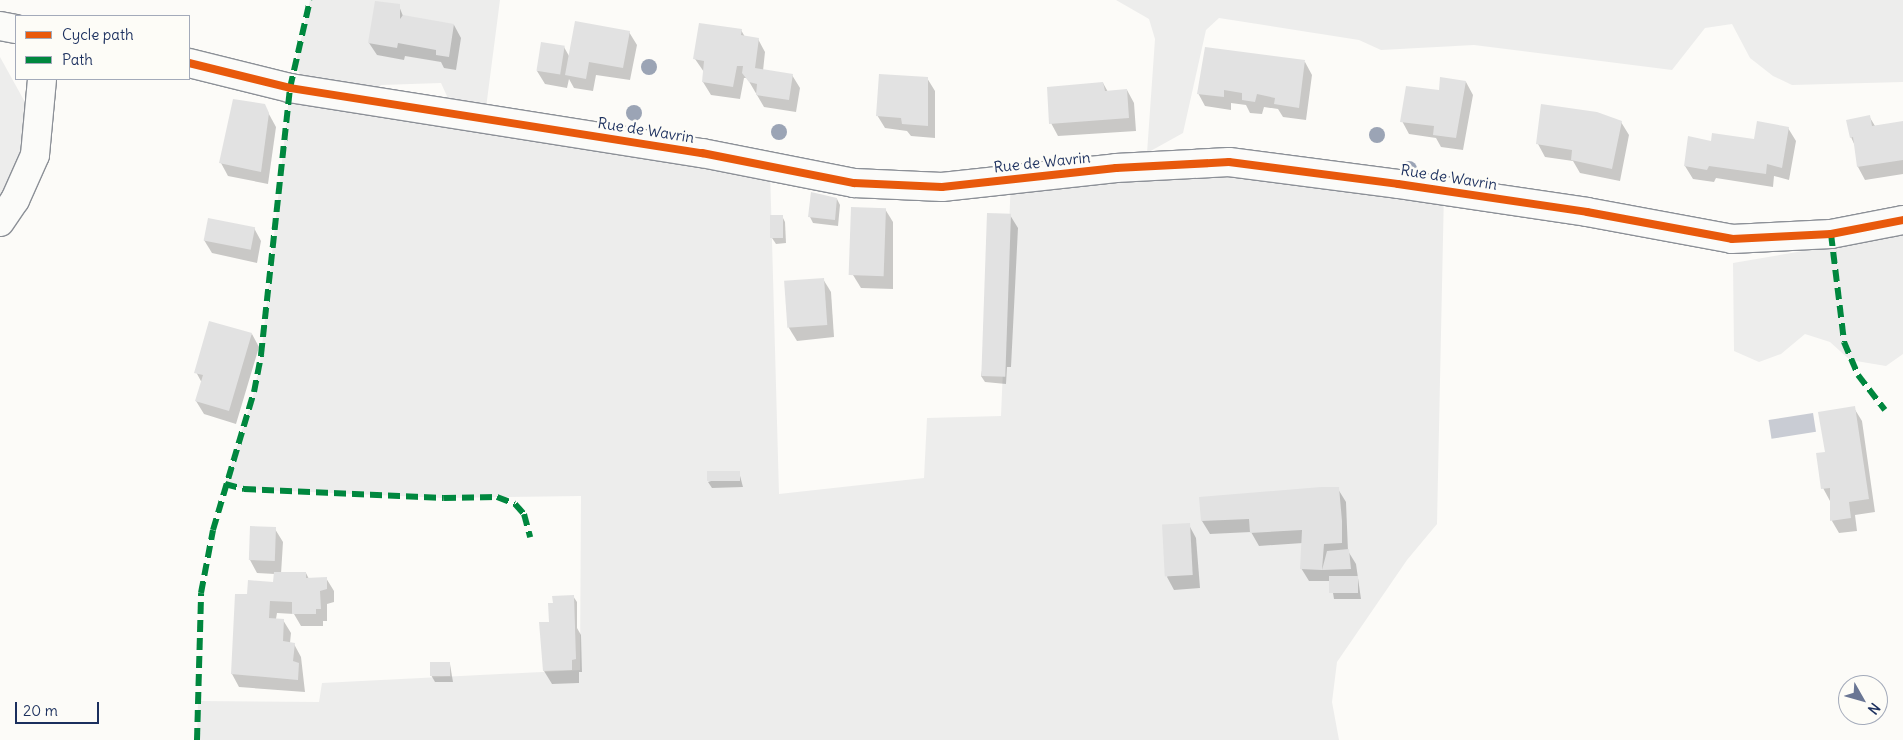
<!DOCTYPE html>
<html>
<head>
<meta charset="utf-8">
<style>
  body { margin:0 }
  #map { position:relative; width:1903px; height:740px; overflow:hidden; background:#fcfbf8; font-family:Delius,sans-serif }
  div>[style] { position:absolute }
  .green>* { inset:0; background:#ededec }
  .water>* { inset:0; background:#c9ccd4; transform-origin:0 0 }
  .shadow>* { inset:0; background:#0003 }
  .building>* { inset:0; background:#e2e2e2; transform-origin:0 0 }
  .roads { filter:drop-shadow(1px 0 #8c9097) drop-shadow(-1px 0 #8c9097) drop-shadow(0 1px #8c9097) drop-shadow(0 -1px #8c9097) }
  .minor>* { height:28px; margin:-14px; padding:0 14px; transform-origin:14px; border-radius:14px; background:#fbfbf9 }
  .highway>* { height:28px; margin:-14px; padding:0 14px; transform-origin:14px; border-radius:14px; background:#fbfbf9 }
  .quiet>* { height:6px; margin-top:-3px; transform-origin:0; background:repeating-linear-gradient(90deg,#00873e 0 12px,transparent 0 18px) }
  .cycleway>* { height:8px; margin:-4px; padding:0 4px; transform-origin:4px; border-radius:4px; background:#e8590c }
  .trees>* { width:16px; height:16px; margin:-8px; border-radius:50%; background:#9ba4b5 }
  span { translate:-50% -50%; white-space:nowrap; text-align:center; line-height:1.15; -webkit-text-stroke:5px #fdfcf7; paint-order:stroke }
  .street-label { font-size:15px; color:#1b2f5e }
  .legend { position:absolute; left:15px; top:15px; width:175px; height:65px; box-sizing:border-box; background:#fdfcf7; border:1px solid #a3aaba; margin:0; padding:6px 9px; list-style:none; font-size:15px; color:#1b2f5e }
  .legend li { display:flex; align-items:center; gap:10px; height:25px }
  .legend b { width:25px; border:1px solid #a3aaba }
  .north { position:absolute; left:1838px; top:675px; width:50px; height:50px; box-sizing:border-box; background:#fdfcf7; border:1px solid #a3aaba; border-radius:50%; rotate:128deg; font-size:14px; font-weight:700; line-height:20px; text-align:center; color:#1b2f5e }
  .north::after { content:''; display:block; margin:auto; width:18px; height:22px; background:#6a7694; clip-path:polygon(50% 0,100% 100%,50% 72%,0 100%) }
  .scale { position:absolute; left:15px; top:702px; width:84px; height:22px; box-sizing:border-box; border:2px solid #1b2f5e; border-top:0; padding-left:6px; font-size:15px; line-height:18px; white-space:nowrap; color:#1b2f5e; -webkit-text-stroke:4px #fdfcf7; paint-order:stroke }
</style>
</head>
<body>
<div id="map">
  <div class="green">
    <i style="clip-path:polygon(310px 0,500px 0,486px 108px,452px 107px,441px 83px,381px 85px,373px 94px,306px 84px,295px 66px)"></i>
    <i style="clip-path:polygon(1116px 0,1903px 0,1903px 82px,1792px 85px,1773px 76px,1750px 58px,1732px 24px,1705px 28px,1672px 70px,1474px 45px,1381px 50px,1359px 40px,1219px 18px,1206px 30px,1183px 133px,1147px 153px,1155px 39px,1149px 19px)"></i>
    <i style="clip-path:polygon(0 57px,26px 104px,27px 147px,0 204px)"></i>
    <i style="clip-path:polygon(290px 88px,770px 168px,779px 494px,924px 478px,927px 418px,1001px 416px,1011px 179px,1116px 168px,1444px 191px,1437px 524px,1407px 560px,1337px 662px,1332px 702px,1339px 740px,197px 740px,198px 701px,319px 702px,322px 683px,580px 670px,581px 496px,444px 498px,244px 489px,225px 484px,254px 392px,261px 355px)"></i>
    <i style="clip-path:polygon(1903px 234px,1903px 354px,1886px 366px,1850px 360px,1830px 342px,1805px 334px,1781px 354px,1759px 362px,1734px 351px,1733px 263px)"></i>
  </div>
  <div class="water">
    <i style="left:1813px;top:413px;width:19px;height:45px;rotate:81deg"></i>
  </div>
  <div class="shadow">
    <i style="clip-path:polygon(399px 6px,403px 16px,454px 25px,461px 38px,456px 70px,444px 68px,441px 62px,405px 56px,404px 60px,377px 55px,369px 43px)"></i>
    <i style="clip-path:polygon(741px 30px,745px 37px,758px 39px,765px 52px,763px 71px,792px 75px,800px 88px,796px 112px,764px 107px,747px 78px,744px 78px,740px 99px,711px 95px,703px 82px,704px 72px,695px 59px)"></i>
    <i style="clip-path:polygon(629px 32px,637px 45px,630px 80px,596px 75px,593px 91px,574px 88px,569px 79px,567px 88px,545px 84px,537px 71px,564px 47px,569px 56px)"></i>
    <i style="clip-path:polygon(1305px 62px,1312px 75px,1306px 120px,1283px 117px,1278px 109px,1264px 107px,1262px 114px,1250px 113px,1246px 105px,1231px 103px,1231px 110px,1205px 106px,1198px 93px)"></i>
    <i style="clip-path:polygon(927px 78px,935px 91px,935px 138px,911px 136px,907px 131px,885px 128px,877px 115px)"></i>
    <i style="clip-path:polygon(1466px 82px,1473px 95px,1463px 150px,1441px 147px,1436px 138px,1409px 134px,1402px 121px,1440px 91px)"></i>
    <i style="clip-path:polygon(1103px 83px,1108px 92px,1127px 90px,1134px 103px,1136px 131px,1058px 136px,1051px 123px)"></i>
    <i style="clip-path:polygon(264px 105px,276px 127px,268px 184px,228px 176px,221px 163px)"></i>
    <i style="clip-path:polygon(1869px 116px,1875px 126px,1903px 122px,1903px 174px,1865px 180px,1858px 167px,1855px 146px,1851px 137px)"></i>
    <i style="clip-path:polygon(1621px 122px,1629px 135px,1620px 181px,1580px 173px,1573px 161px,1545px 157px,1538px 144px)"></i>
    <i style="clip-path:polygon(1788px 128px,1796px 141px,1789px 180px,1774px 176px,1773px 187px,1716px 178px,1714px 182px,1693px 179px,1685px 166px,1712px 142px,1755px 140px)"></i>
    <i style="clip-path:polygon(837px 199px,840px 205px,838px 226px,813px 223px,810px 217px)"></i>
    <i style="clip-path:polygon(885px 209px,893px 222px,893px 289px,861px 288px,853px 275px)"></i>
    <i style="clip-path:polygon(1010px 215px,1018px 228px,1011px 367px,1007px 367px,1006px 384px,985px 382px,981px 376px)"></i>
    <i style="clip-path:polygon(782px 216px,785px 222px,786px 243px,776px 244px,772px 238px)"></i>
    <i style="clip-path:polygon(254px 228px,261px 241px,257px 263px,212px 253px,204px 240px)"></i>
    <i style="clip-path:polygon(823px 279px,831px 292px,834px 337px,797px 341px,789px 328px,786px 283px)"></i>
    <i style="clip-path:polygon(252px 334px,259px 347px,236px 424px,204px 414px,196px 401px,202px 383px,196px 372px)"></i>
    <i style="clip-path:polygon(1854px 408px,1862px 421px,1875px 512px,1855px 515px,1857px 531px,1839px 533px,1832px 521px,1830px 501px,1823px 488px,1826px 453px)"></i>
    <i style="clip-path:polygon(739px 472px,743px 487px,712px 488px,708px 482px)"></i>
    <i style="clip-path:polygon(1338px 489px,1346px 502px,1348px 551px,1356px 564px,1361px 599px,1334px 599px,1331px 581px,1309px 581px,1301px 568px,1303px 543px,1259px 546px,1251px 532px,1210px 534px,1202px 521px,1200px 498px)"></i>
    <i style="clip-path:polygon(1189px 525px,1196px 538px,1200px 588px,1174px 590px,1167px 577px)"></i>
    <i style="clip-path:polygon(275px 529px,283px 542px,281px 574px,306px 573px,309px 579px,326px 578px,334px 591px,334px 602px,327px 604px,327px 621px,323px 621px,323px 626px,301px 626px,294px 614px,277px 613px,276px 619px,283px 620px,291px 633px,290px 643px,294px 644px,301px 657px,305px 692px,239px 687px,232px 674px,248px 596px,275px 584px,275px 574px,257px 573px,250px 560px)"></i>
    <i style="clip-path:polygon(573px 596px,577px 602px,577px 628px,581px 635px,582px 672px,579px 672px,579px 683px,552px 684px,544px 671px,541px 623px,550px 623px)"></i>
    <i style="clip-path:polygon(450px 664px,453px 682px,435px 682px,431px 675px)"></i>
  </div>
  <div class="building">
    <i style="clip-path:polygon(375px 1px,400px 4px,400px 19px,403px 15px,454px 24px,449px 57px,436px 55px,436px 50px,398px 43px,397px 48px,368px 43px)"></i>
    <i style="clip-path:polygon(575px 21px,630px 31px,623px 68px,589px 62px,586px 79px,565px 75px)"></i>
    <i style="clip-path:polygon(699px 23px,742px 29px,741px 35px,759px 38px,755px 68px,793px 74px,789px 100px,756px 95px,757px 84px,749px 82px,742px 73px,743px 66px,737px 66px,733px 87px,702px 82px,704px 61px,693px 59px)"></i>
    <i style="left:541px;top:42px;width:24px;height:29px;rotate:9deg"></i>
    <i style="clip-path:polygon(1205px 47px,1305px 60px,1299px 108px,1274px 104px,1275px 98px,1257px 94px,1255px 102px,1242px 100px,1242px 93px,1224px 90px,1224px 97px,1197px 94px)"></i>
    <i style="clip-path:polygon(879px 74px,928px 77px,928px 126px,902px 124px,901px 118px,876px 116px)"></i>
    <i style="clip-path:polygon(1440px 77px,1466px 81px,1456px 138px,1433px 135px,1434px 126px,1400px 122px,1406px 86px,1439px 90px)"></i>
    <i style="clip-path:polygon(1103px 82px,1105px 91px,1127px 89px,1129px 118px,1049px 124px,1047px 87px)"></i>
    <i style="clip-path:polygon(233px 99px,265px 104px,269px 113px,261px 172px,219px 163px)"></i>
    <i style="clip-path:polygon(1541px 104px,1597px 112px,1622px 121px,1612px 169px,1571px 160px,1572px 150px,1536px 144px)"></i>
    <i style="clip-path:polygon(1870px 115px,1872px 126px,1903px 121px,1903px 160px,1857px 167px,1853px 137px,1850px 138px,1846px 120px)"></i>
    <i style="clip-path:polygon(1757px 121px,1789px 127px,1782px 168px,1767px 164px,1766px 174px,1709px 166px,1707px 170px,1684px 166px,1688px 136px,1711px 141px,1712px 133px,1754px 139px)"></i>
    <i style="clip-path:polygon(811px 192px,837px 198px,835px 220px,808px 217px)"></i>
    <i style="left:851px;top:207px;width:35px;height:68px;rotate:2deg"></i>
    <i style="left:987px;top:213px;width:24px;height:163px;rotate:2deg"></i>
    <i style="left:770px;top:215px;width:13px;height:23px"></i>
    <i style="left:208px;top:218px;width:48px;height:23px;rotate:11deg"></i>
    <i style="left:824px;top:278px;width:47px;height:40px;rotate:86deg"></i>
    <i style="clip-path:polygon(209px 321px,252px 333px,229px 411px,195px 401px,203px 375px,194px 373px)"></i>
    <i style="clip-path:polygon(1855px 406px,1869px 499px,1849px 502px,1851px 518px,1830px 521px,1830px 488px,1821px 489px,1816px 453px,1825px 452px,1818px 412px)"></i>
    <i style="left:740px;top:471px;width:10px;height:33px;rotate:90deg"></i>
    <i style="clip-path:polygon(1321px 487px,1339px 487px,1342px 521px,1342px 543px,1324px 544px,1322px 570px,1327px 551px,1349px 549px,1351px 569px,1322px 570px,1300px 569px,1302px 530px,1250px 533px,1249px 519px,1201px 521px,1199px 497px)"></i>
    <i style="left:1190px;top:523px;width:52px;height:28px;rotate:87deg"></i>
    <i style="left:250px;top:526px;width:26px;height:34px;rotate:2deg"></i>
    <i style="clip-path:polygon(274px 572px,306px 572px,306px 578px,327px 577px,327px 589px,320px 591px,321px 609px,316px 609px,316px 614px,292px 614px,292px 602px,270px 601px,269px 618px,284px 619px,283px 641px,295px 643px,293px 661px,299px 663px,298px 680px,231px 674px,235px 594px,247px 594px,248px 580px,273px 582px)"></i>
    <i style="left:1329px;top:576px;width:29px;height:17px"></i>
    <i style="clip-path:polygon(574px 595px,576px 659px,572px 660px,572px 670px,543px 671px,539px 622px,549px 622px,548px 603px,553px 603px,552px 596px)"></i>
    <i style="left:430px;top:662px;width:20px;height:14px"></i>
  </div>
  <div class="roads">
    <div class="minor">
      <i style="left:0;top:26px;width:16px;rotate:11deg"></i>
      <i style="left:189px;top:63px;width:104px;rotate:13.9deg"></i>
      <i style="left:290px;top:88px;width:417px;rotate:9deg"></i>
      <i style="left:702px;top:153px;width:155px;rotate:11.2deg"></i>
      <i style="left:854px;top:183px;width:88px;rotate:2.6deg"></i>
      <i style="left:942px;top:187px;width:175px;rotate:-6.2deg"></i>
      <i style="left:1116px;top:168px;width:113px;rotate:-3deg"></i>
      <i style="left:1229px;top:162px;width:170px;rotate:7.4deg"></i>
      <i style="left:1398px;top:184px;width:191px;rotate:8.4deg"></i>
      <i style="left:1587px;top:212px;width:147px;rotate:10.5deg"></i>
      <i style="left:1732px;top:239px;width:99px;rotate:-2.9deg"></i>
      <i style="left:1831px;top:234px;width:73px;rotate:-11deg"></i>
    </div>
    <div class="highway">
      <i style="left:0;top:222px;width:27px;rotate:-56deg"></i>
      <i style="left:15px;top:200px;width:49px;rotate:-66deg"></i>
      <i style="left:35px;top:155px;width:76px;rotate:-84.7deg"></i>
    </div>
  </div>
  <div class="quiet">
    <i style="left:1831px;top:234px;width:109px;rotate:83.1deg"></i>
    <i style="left:1844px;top:342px;width:36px;rotate:67deg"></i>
    <i style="left:1858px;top:375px;width:44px;rotate:52.4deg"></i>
    <i style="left:225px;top:484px;width:20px;rotate:15deg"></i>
    <i style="left:244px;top:489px;width:200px;rotate:2.6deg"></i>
    <i style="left:444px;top:498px;width:53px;rotate:-1.1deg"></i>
    <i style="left:497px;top:497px;width:19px;rotate:21deg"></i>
    <i style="left:515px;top:504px;width:13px;rotate:48deg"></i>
    <i style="left:524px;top:514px;width:24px;rotate:75deg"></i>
    <i style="left:197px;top:740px;width:147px;rotate:-88.4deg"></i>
    <i style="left:201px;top:593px;width:64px;rotate:-79.2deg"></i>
    <i style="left:213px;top:530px;width:144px;rotate:-73.5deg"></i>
    <i style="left:254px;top:392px;width:38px;rotate:-79deg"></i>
    <i style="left:261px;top:355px;width:269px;rotate:-83.8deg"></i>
    <i style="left:290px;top:88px;width:90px;rotate:-77.2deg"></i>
  </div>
  <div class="cycleway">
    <i style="left:189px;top:63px;width:104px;rotate:13.9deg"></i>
    <i style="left:290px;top:88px;width:417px;rotate:9deg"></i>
    <i style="left:702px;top:153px;width:155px;rotate:11.2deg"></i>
    <i style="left:854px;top:183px;width:88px;rotate:2.6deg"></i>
    <i style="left:942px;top:187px;width:175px;rotate:-6.2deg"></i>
    <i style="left:1116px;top:168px;width:113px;rotate:-3deg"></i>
    <i style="left:1229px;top:162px;width:170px;rotate:7.4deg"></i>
    <i style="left:1398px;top:184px;width:191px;rotate:8.4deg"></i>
    <i style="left:1587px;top:212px;width:147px;rotate:10.5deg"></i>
    <i style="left:1732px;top:239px;width:99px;rotate:-2.9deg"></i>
    <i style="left:1831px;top:234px;width:73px;rotate:-11deg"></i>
  </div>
  <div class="trees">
    <i style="left:649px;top:67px"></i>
    <i style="left:634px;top:113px"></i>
    <i style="left:779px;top:132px"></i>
    <i style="left:1377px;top:135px"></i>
    <i style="left:1409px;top:169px"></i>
  </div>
  <div class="street-label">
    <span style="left:646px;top:130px;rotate:9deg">Rue de Wavrin</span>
    <span style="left:1042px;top:162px;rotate:-6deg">Rue de Wavrin</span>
    <span style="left:1449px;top:177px;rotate:9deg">Rue de Wavrin</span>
  </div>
  <ul class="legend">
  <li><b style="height:6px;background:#e8590c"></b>Cycle path</li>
  <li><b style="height:6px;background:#00873e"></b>Path</li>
  </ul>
  <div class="north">N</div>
  <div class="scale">20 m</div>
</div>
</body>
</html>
